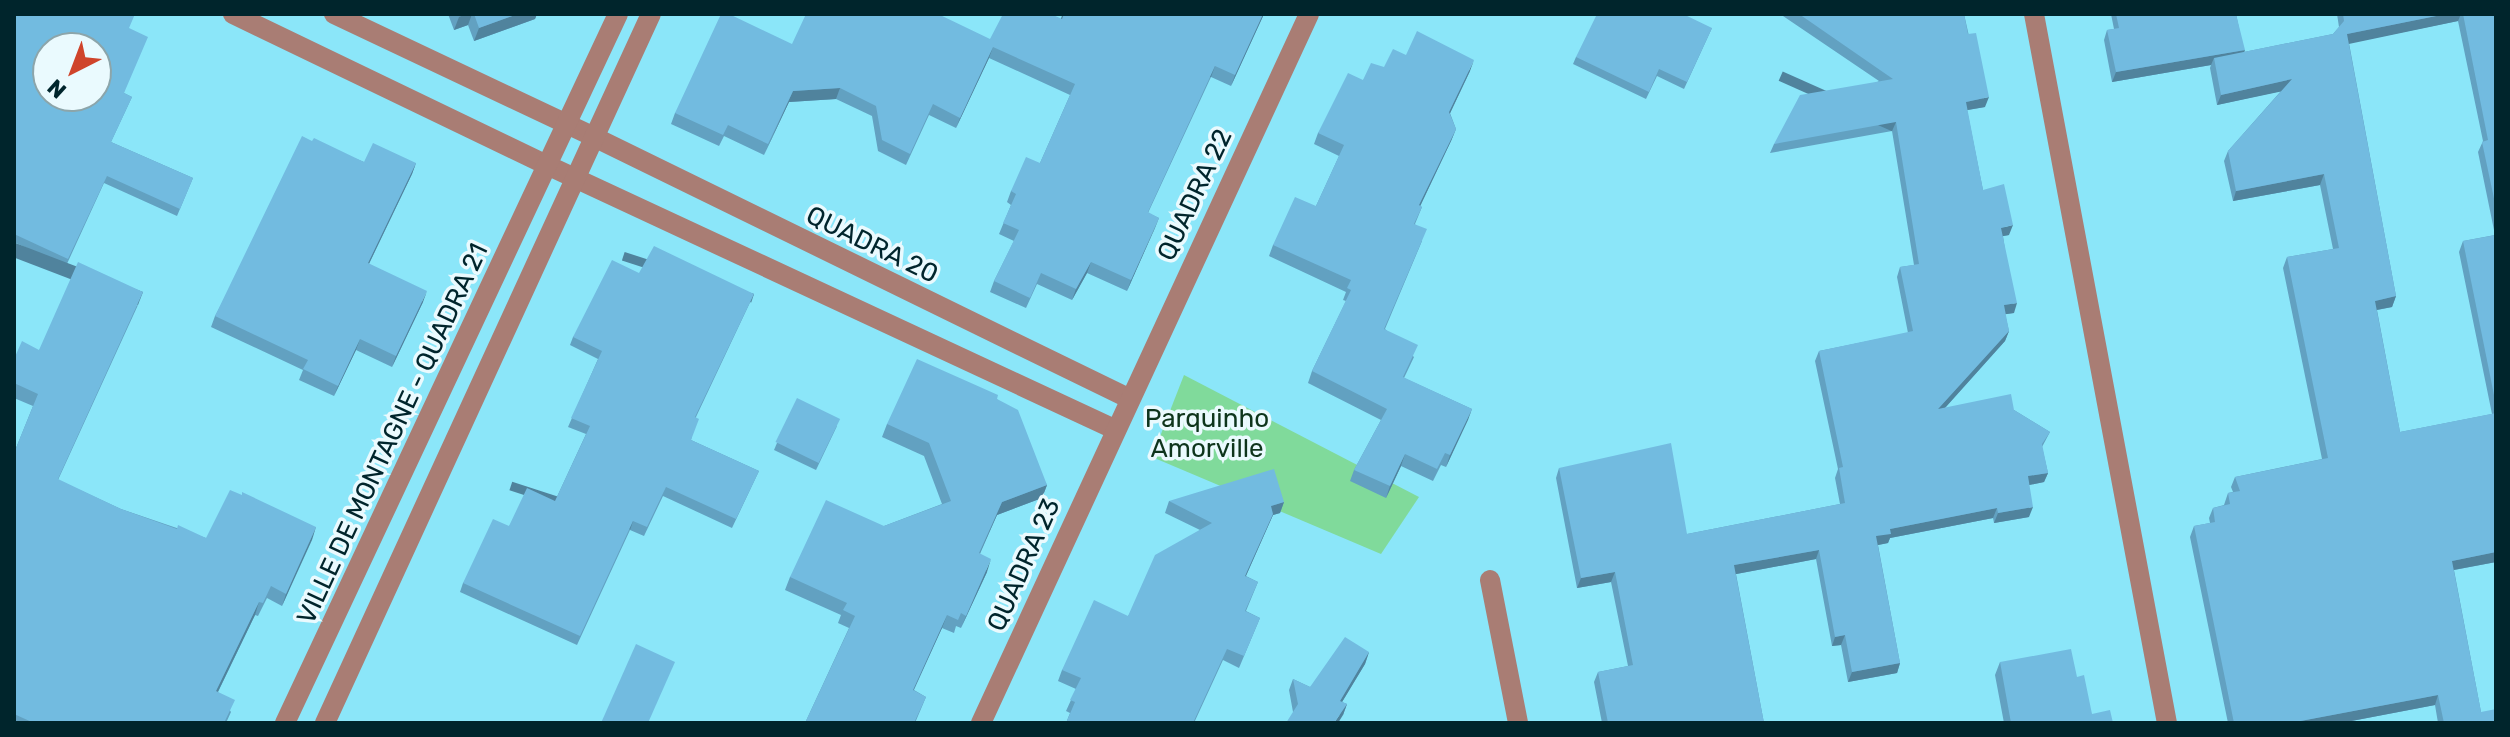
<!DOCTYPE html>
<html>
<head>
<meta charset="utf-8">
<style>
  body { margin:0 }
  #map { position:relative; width:2510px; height:737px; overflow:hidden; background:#8be6f9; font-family:Rubik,sans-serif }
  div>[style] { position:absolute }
  .green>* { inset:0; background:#80da9b }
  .minor>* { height:20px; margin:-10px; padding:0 10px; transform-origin:10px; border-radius:10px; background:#a97d74 }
  .wall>* { inset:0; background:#62a1c1 }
  .shaded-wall>* { inset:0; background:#50839d; transform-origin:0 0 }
  .building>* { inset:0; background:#72bbe0; transform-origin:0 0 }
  span { translate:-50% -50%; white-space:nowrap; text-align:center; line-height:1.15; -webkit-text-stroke:7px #eafafe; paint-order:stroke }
  .street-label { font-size:26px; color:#00252c }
  .park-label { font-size:26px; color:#0e351c }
  .frame { position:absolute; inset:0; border:16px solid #00252c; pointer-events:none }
  .north { position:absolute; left:32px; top:32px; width:80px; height:80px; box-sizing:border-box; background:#eafafe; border:2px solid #8ca5aa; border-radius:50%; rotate:222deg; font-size:22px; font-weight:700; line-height:32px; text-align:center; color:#00252c }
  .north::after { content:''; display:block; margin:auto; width:28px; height:36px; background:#cf442b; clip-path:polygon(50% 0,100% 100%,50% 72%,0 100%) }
</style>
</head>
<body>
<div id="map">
  <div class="green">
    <i style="clip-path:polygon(1184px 375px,1419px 497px,1381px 554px,1152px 457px)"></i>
  </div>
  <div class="minor">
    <i style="left:233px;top:14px;width:351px;rotate:25.7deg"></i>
    <i style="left:549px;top:166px;width:623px;rotate:24.96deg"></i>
    <i style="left:334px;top:14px;width:288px;rotate:25.3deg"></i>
    <i style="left:594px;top:137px;width:594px;rotate:26.05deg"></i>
    <i style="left:2034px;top:14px;width:721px;rotate:79.38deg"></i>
    <i style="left:1490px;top:580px;width:146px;rotate:78.9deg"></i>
    <i style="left:285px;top:723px;width:783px;rotate:-64.84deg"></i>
    <i style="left:325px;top:723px;width:780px;rotate:-65.31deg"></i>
    <i style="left:981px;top:723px;width:781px;rotate:-65.17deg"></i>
  </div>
  <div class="wall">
    <i style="clip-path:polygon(14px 14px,129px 28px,124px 93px,132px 97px,111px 142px,193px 178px,177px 216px,104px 183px,66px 266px,14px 242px)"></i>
    <i style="clip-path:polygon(448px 14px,537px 14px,535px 19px,474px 41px,468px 25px,454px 30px)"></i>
    <i style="clip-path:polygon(1264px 14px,1231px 86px,1211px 77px,1148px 213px,1159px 218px,1127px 291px,1087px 273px,1072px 300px,1037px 284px,1026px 308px,990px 292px,994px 281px,1014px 241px,999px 234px,1011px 205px,1007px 202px,1011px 191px,1040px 163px,1070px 95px,989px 58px,956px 128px,929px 115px,906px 165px,878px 151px,872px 116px,836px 99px,789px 102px,764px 155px,724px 136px,719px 146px,671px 124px,675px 113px,792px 44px,990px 39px,1062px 19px)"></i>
    <i style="clip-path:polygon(1784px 14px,1964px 14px,1985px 107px,1967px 110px,1983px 190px,2009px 235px,2003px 236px,2014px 313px,2005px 314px,2009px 331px,2005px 341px,1945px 408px,2014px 410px,2050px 432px,2042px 447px,2048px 473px,2044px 482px,2029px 485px,2029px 517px,1994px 523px,1993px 518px,1890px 538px,1888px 543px,1878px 545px,1900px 663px,1897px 673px,1848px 682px,1841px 645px,1832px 646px,1816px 559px,1736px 574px,1764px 723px,1602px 723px,1594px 682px,1598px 672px,1628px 666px,1611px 582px,1577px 588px,1556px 478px,1559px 468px,1687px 534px,1840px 504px,1835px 478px,1838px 469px,1815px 361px,1819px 351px,1908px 333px,1897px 277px,1900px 267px,1914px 265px,1892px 131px,1770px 153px,1774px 144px,1879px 81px,1783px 16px)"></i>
    <i style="clip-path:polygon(evenodd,2111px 14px,2236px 14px,2244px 52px,2333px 34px,2339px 27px,2337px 14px,2496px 14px,2496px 562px,2454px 570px,2481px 712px,2496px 723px,2438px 723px,2435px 705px,2341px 723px,2228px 723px,2190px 537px,2194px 526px,2210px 523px,2209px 518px,2213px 508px,2224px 505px,2228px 493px,2233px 492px,2231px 487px,2235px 477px,2322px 459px,2283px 268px,2287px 257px,2333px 249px,2320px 185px,2233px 201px,2224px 161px,2228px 151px,2281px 91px,2217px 105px,2210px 68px,2211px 65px,2112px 82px,2104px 40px,2107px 30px,2114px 29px,2111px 14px,2458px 21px,2483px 141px,2478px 152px,2495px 235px,2463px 241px,2459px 252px,2492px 414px,2400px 432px,2377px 310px,2392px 307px,2396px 296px,2349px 43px,2458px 21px)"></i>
    <i style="clip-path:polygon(1712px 28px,1684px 89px,1657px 76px,1646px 99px,1573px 64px,1576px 57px)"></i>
    <i style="clip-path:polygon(1406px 55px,1470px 71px,1450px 113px,1456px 129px,1451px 141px,1420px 206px,1422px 207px,1415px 224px,1422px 241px,1385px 329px,1414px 357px,1404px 378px,1472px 409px,1446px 467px,1441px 465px,1433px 481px,1401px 466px,1386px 498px,1350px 481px,1354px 470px,1381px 420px,1308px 383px,1312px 371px,1346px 301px,1343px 300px,1346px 292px,1269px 256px,1273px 245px,1316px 206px,1339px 156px,1314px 144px,1318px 133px,1363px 80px)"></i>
    <i style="clip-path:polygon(312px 141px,364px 162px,416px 163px,412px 174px,369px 264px,423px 302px,392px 367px,356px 350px,334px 396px,299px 380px,303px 370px,211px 327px,215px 316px)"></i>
    <i style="clip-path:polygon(639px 273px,754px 294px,696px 417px,691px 440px,759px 471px,732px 528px,663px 496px,644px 536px,630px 530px,577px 645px,460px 592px,463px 583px,509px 526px,555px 501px,586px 434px,568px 427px,598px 359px,570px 345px,573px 337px)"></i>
    <i style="clip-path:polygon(138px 305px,58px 480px,121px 509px,206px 538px,316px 527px,282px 606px,267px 598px,258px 616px,255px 615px,218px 692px,231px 712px,226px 723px,14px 723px,14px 453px,33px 406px,14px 398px,14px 359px,39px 350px)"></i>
    <i style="clip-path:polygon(997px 399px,1047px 485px,1042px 498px,997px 515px,980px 554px,987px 572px,961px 628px,956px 626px,954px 633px,942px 628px,914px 690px,926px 697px,915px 723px,805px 723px,849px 628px,838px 623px,841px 615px,785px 590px,790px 577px,884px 526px,942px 504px,924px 456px,882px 437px,887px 424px)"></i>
    <i style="clip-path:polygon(837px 426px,816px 470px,774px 450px,777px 443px)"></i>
    <i style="clip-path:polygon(1169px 501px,1284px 502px,1280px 513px,1273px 515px,1246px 576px,1258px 582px,1246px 611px,1260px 618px,1239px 668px,1223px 660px,1194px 723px,1066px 723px,1070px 713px,1066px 711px,1076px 689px,1058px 681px,1062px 670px,1128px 616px,1200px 530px,1165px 513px)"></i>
    <i style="clip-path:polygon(1369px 652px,1365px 664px,1342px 702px,1347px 704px,1343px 715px,1293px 712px,1289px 690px,1293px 679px,1310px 687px)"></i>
    <i style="clip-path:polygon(2000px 662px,2092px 714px,2113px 723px,2004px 723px,1995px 675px)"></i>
  </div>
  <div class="shaded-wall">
    <i style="clip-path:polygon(466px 14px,472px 14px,468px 25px,454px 30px,459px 17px)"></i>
    <i style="clip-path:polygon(518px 14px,537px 14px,535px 19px,474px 41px,479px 28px)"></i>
    <i style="clip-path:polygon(1263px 14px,1264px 14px,1231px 86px,1235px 75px)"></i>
    <i style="clip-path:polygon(2446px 14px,2461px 14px,2458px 21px,2344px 45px,2347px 34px)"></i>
    <i style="clip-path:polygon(993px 47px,989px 58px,956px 128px,960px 118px)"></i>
    <i style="clip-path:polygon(2245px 50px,2242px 60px,2214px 58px,2211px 65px,2112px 82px,2116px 72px)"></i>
    <i style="clip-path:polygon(1474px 60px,1470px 71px,1445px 124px,1449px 112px)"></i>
    <i style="left:1215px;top:66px;width:12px;height:161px;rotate:110deg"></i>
    <i style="clip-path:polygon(2292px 79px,2288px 90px,2217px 105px,2221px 95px)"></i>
    <i style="clip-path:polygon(840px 88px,836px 99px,789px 102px,764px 155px,793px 91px)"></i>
    <i style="clip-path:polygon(1989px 97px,1985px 107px,1962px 111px,1966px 102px)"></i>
    <i style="left:1896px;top:122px;width:10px;height:124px;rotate:114deg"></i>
    <i style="clip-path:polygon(1456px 129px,1451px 141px,1415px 217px,1419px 205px)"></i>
    <i style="clip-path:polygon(416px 163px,412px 174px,364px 274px,368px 263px)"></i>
    <i style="clip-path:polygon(2324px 174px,2320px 185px,2233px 201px,2236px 191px)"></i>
    <i style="clip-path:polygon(1159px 218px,1155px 228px,1127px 291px,1131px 280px)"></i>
    <i style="clip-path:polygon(2013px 225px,2009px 235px,1998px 237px,2001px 228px)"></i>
    <i style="clip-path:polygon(1091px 262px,1087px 273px,1072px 300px,1076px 289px)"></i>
    <i style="clip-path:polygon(427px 291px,423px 302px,392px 367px,396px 356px)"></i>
    <i style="left:143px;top:292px;width:14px;height:205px;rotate:111deg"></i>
    <i style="left:754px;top:294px;width:9px;height:136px;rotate:108deg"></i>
    <i style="clip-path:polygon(2396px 296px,2392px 307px,2371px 311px,2375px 301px)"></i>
    <i style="clip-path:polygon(2017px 303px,2014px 313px,2000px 315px,2004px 305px)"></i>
    <i style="clip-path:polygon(2009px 331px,2005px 341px,1935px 419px,1938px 409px)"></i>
    <i style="clip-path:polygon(360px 339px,356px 350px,334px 396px,338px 386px)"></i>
    <i style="clip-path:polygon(1472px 409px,1468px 420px,1446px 467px,1450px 455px)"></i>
    <i style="clip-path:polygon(1405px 454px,1401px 466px,1386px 498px,1390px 486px)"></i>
    <i style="clip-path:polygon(2048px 473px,2044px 482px,2024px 486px,2028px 476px)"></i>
    <i style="clip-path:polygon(1047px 485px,1042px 498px,997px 515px,974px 566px,1002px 502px)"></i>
    <i style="clip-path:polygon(1284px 502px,1280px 513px,1273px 515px,1241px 587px,1271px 506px)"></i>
    <i style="clip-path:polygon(2033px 507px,2029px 517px,1994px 523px,1998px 513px)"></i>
    <i style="clip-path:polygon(1997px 508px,1993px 518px,1890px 538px,1888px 543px,1873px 546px,1876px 536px,1890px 529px)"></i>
    <i style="left:633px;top:521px;width:9px;height:127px;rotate:108deg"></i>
    <i style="clip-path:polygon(316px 527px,312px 540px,282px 606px,286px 594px)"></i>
    <i style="clip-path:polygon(1819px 550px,1816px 559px,1731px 575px,1734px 565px)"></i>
    <i style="clip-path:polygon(2496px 552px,2496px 562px,2448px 571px,2452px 561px)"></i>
    <i style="clip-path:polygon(991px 559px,987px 572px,961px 628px,966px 616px)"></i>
    <i style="clip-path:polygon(1615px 572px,1611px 582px,1577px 588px,1581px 578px)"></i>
    <i style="clip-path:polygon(259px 602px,255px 615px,212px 704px,216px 691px)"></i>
    <i style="clip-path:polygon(947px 615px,942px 628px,908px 702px,913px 690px)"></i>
    <i style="clip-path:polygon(1845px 635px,1841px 645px,1832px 646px,1835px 637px)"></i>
    <i style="clip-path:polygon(1369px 652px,1365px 664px,1336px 712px,1340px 701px)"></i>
    <i style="clip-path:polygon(1900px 663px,1897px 673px,1848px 682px,1852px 672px)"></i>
    <i style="clip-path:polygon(2438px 695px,2435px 705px,2341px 723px,2290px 723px)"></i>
    <i style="clip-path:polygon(1347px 704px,1343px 715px,1338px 723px,1334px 723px)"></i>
  </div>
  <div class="building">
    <i style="clip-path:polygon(evenodd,14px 14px,135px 14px,129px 28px,148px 37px,124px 93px,132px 97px,111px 142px,193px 178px,180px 209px,107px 176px,68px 259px,14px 234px,14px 14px,48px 48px,96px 48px,96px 96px,48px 96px,48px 48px)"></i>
    <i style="clip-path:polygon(474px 14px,518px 14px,479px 28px)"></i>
    <i style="clip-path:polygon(721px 14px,729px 14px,792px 44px,806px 14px,938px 14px,990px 39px,1003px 14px,1051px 14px,1062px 19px,1064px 14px,1263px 14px,1235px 75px,1215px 66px,1148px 212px,1159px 218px,1131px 280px,1091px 262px,1076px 289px,1041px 273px,1030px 298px,994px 281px,1019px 230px,1003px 223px,1016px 194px,1011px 191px,1026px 157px,1040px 163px,1075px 84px,993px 47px,960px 118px,933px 104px,910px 154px,882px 140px,876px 106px,840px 88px,793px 91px,768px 144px,728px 125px,723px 135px,675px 113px)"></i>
    <i style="clip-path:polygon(1597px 14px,1683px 14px,1712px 28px,1687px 82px,1659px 69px,1649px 92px,1576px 57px)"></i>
    <i style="clip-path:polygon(1799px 14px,1964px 14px,1968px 34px,1976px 33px,1989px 97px,1966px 102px,1983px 190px,2004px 184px,2013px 225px,2001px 228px,2017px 303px,2004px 305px,2009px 331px,1938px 409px,2011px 394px,2014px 410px,2050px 432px,2042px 444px,2048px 473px,2028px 476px,2033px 507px,1998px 513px,1997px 508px,1890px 529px,1891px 534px,1876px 536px,1900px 663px,1852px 672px,1845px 635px,1835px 637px,1819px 550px,1734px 565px,1764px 723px,1608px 723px,1598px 672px,1633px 665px,1615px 572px,1581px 578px,1559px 468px,1671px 443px,1687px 534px,1845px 503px,1839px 468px,1843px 467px,1819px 351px,1913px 331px,1900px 267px,1919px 264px,1896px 122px,1774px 144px,1800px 95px,1893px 79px)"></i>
    <i style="clip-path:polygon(2116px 14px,2236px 14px,2245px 50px,2116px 72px,2107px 30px,2119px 28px)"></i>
    <i style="clip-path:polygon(2343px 14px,2446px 14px,2347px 34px,2396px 296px,2375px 301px,2400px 432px,2496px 413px,2496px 552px,2452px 561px,2481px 712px,2496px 709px,2496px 723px,2444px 723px,2438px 695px,2290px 723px,2234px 723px,2194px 526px,2215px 522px,2213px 508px,2230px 504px,2228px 493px,2240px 491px,2235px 477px,2328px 458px,2287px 257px,2339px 248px,2324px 174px,2236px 191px,2228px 151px,2292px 79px,2221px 95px,2214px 58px,2333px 34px,2344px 21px)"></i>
    <i style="clip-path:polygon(2463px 14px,2496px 14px,2496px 208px,2482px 142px,2488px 140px)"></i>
    <i style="clip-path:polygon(1417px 31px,1474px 60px,1449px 112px,1456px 129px,1419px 205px,1422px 207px,1414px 224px,1427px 229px,1384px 329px,1418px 345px,1403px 377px,1472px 409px,1450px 455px,1445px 453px,1437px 469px,1405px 454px,1390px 486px,1354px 470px,1387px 409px,1312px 371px,1351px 290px,1347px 288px,1351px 280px,1273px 245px,1295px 197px,1316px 206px,1344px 145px,1318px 133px,1348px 73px,1363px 80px,1371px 63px,1384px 67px,1393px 49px,1406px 55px)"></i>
    <i style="clip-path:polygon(302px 136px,312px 141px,314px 138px,364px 162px,373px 143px,416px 163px,368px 263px,427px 291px,396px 356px,360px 339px,338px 386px,303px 369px,308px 360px,215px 316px)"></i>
    <i style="clip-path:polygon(2496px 235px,2496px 405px,2463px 241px)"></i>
    <i style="clip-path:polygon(654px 246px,754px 294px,695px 417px,699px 419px,691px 440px,759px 471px,736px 519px,666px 487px,647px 527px,633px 521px,580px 636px,463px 583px,493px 519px,509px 526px,527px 488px,555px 501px,590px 426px,571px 418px,602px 351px,573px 337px,612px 260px,639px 273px)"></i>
    <i style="clip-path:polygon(78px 262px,143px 292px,58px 479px,121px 509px,177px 529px,178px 525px,206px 538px,230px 490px,242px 495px,242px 492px,316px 527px,286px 594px,271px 586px,263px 603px,259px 602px,216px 691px,235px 700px,224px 723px,34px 723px,14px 714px,14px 453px,38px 394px,14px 383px,14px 359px,22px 341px,39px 350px)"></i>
    <i style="clip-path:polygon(917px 359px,998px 395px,997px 399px,1018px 410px,1047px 485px,1002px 502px,979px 553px,991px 559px,966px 616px,961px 613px,958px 620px,947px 615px,913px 690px,926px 697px,914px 723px,805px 723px,855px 616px,843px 610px,847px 603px,790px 577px,826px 500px,884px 526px,951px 501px,929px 443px,887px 424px)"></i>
    <i style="left:797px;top:398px;width:48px;height:49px;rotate:26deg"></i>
    <i style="clip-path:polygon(1274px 469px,1284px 502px,1271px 506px,1273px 514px,1245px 576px,1258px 582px,1245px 611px,1260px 618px,1244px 656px,1227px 649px,1193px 723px,1066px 723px,1075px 702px,1070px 700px,1081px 678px,1062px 670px,1094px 600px,1128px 616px,1155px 555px,1212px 523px,1169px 501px)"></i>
    <i style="clip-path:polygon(1345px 637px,1369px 652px,1340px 701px,1347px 704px,1334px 723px,1286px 723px,1298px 704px,1293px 679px,1310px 687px)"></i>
    <i style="clip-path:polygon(636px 644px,675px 662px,648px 723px,601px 723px)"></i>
    <i style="clip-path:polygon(2071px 649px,2077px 677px,2084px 675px,2092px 714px,2110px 710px,2113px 723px,2011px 723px,2000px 662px)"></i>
  </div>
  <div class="street-label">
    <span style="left:1195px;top:195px;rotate:-65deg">QUADRA 22</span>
    <span style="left:872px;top:245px;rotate:26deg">QUADRA 20</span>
    <span style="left:393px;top:434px;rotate:-65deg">VILLE DE MONTAGNE - QUADRA 21</span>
    <span style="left:1024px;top:565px;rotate:-66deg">QUADRA 23</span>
  </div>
  <div class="park-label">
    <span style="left:1207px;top:434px">Parquinho<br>Amorville</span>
  </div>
  <div class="frame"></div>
  <div class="north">N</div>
</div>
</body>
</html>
